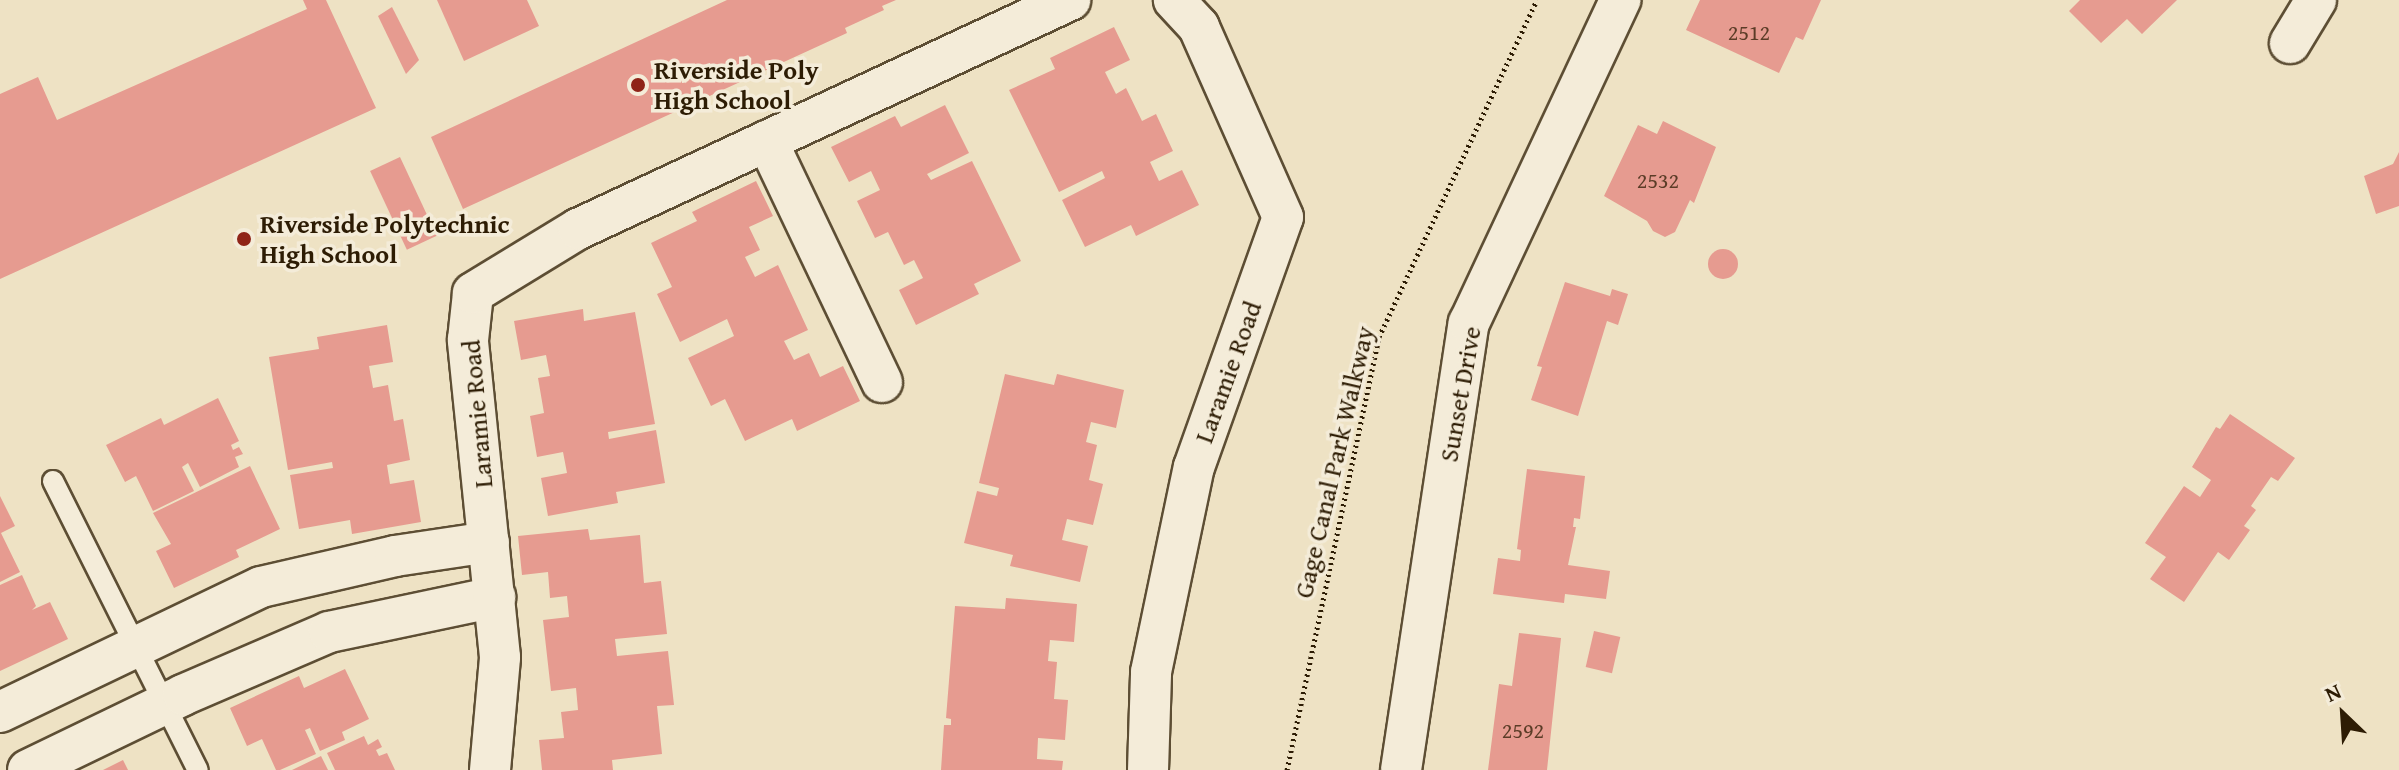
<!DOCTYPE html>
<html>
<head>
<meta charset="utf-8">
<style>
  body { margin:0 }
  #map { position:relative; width:2399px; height:770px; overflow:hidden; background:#eee2c4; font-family:"Gentium Book Plus",serif }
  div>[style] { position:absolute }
  .building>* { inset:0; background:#e69b90; transform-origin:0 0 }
  .round { border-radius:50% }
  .path>* { height:5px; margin-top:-2.5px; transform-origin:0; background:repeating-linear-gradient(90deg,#2d1c04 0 2px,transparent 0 6px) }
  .roads { filter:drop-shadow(2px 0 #5d4e34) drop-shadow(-2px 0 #5d4e34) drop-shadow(0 2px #5d4e34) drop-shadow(0 -2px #5d4e34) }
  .lane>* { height:20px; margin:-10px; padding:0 10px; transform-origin:10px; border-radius:10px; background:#f4ecd9 }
  .street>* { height:40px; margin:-20px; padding:0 20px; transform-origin:20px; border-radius:20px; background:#f4ecd9 }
  .dots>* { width:22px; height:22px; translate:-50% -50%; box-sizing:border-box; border:4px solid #f4ecd9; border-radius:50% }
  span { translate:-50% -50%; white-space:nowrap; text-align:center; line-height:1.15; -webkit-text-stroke:7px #f4ecd9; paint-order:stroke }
  .number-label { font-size:22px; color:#5b3c27 }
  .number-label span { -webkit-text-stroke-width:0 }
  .poi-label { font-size:26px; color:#2d1c04; font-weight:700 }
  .left { translate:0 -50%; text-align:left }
  .street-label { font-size:26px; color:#2d1c04 }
  .north { position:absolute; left:2303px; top:674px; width:80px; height:80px; -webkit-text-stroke:6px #f4ecd9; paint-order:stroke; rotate:335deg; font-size:22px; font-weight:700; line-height:32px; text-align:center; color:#2d1c04 }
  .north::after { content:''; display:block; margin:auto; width:28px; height:36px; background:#2d1c04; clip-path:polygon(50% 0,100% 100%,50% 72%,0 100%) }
</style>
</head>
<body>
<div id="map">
  <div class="building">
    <i style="clip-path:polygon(303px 0,326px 0,376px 108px,0 279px,0 94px,38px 77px,57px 120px,307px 9px)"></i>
    <i style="clip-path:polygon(437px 0,527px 0,539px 26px,464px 61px)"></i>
    <i style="clip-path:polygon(727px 0,896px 0,882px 6px,884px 10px,845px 28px,847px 33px,463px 209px,431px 137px)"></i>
    <i style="clip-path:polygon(1700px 0,1821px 0,1803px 40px,1796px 37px,1779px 73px,1686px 30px)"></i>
    <i style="clip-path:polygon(2080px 0,2177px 0,2142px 34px,2127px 19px,2101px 43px,2069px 11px)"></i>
    <i style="clip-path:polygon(392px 7px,419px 60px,406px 74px,378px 16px)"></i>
    <i style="clip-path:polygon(1114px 27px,1130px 60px,1105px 72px,1116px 94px,1126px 88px,1142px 121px,1156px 114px,1173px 151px,1150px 162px,1159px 181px,1182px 170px,1199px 205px,1136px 236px,1131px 225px,1085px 247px,1062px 200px,1105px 178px,1102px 171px,1059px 192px,1009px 90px,1055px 69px,1050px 58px)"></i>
    <i style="clip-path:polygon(945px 105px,969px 153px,927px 174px,931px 180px,972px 161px,1021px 261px,974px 284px,979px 294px,916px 325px,899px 290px,923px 278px,914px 260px,904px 265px,888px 232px,875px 238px,857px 201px,880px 190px,871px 171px,849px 182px,831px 147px,895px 116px,901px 127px)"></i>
    <i style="clip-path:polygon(1663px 121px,1716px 147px,1694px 203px,1690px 200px,1675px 232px,1665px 237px,1653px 231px,1647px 221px,1604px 196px,1638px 125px,1657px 134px)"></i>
    <i style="clip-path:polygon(2399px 152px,2399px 206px,2376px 214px,2364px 176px,2393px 164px)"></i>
    <i style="left:400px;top:157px;width:87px;height:33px;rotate:65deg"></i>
    <i style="clip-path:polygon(756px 181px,773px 216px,749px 227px,760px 250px,745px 257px,755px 277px,778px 265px,808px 330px,784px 341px,794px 360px,809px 353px,820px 377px,843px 366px,860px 401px,797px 431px,792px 419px,745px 441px,725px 399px,711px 406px,688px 358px,734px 336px,727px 319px,680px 342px,657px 294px,672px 287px,651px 243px,697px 221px,692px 212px)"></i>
    <i class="round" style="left:1708px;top:249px;width:30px;height:30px"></i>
    <i style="clip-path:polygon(1565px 282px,1610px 296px,1612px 289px,1628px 294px,1618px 325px,1607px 321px,1578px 416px,1531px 400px,1542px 367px,1537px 366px)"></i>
    <i style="clip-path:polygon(583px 309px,584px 321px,635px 312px,655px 424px,608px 432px,609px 439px,656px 430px,665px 483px,616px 492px,618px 503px,548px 516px,541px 478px,567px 473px,563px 452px,537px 457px,530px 416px,544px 413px,538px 378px,550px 376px,546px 355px,521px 360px,514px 321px)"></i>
    <i style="clip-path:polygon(387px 325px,393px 362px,369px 366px,373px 388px,388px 385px,394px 421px,403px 419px,410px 460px,387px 465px,390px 484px,414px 480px,421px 522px,352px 534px,350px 520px,299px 529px,290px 475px,333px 468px,332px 462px,288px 470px,269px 357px,319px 349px,317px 337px)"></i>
    <i style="clip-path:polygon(1005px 374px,1054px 385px,1057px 374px,1124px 390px,1116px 428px,1091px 422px,1086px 442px,1097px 445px,1089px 480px,1103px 484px,1093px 525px,1067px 519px,1062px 540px,1088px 546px,1080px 582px,1010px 566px,1013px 555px,964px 543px,977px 491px,997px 496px,999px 488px,979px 483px)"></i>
    <i style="clip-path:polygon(218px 398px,239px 441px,231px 445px,233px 450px,239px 447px,243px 454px,235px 457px,239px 467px,200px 487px,188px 463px,182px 467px,194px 491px,153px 511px,136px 476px,125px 482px,106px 445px,161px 418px,164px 425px)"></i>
    <i style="clip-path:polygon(2230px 414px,2295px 458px,2278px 481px,2271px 477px,2251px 506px,2256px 510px,2244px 526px,2250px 530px,2229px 560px,2218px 552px,2184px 602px,2150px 579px,2166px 557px,2145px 543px,2184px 486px,2200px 497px,2211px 480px,2192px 467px,2216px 427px,2220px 429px)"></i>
    <i style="clip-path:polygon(250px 466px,280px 529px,236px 550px,239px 557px,174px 588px,156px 551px,171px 544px,153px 513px)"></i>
    <i style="clip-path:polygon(1527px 469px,1585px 476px,1580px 519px,1574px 518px,1573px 527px,1576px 527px,1568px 565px,1610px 571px,1606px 599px,1565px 594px,1564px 603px,1493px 594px,1498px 558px,1520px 561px,1521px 550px,1517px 549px)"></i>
    <i style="clip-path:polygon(0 496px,15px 526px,1px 533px,20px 572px,0 582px)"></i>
    <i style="clip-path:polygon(588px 529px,590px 540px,640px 535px,644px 583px,661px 581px,667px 634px,615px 639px,617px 656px,668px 651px,674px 705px,657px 706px,662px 754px,612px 760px,613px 770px,542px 770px,539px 740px,564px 738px,561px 712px,578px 710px,576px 688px,551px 691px,543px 620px,569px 617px,567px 596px,550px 598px,548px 572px,522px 575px,518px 536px)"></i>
    <i style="clip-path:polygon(22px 575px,36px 606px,32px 610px,50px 602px,68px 639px,0 671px,0 585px)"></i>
    <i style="clip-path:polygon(1006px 598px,1077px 604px,1074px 642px,1050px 640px,1048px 661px,1057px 662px,1054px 699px,1068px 700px,1065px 740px,1038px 738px,1037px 759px,1063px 761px,1062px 770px,941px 770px,944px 725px,951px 725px,951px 719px,946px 718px,955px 606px,1005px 609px)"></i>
    <i style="left:1594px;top:631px;width:27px;height:37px;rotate:13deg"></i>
    <i style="clip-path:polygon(1519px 633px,1561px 638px,1547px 770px,1488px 770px,1499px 684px,1512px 686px)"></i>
    <i style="clip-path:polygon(345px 669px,369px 719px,342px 732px,345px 740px,320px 751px,310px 728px,305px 730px,316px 754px,280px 770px,276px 770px,262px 739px,247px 746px,230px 708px,299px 676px,304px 688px)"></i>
    <i style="clip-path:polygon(364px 736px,368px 745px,378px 739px,382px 747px,376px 750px,379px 756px,387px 753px,395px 770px,335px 770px,327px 753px)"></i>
    <i style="clip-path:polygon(321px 756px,328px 770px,292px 770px)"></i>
    <i style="clip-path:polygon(123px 760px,128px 770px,103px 770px)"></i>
  </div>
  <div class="path">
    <i style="left:1287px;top:770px;width:443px;rotate:-78deg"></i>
    <i style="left:1379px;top:337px;width:372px;rotate:-64.9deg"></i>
  </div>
  <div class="roads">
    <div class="lane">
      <i style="left:53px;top:481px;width:323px;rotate:63.4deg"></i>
    </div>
    <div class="street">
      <i style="left:2290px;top:43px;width:50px;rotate:-58.8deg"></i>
      <i style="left:767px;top:141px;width:267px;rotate:64.5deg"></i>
      <i style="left:0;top:712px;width:289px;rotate:-25.6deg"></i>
      <i style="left:261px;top:587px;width:138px;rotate:-13deg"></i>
      <i style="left:395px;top:556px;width:95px;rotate:-8.5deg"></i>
      <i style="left:28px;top:770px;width:172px;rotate:-25.8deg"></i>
      <i style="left:183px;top:695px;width:159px;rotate:-23.3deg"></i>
      <i style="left:329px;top:632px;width:170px;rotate:-11.9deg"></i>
      <i style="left:490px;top:770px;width:113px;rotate:-84.9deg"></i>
      <i style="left:500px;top:657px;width:319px;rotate:-95.8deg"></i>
      <i style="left:468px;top:340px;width:47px;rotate:-83.9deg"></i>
      <i style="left:473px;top:293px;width:123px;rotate:-31.4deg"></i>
      <i style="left:578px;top:229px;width:543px;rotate:-24.96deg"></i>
      <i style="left:1148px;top:770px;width:98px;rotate:-88.2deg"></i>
      <i style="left:1151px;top:672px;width:209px;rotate:-78.2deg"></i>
      <i style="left:1194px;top:467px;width:265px;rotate:-70.4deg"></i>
      <i style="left:1283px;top:217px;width:208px;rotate:-113.9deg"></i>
      <i style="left:1199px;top:27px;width:37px;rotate:-133deg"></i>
      <i style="left:1401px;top:770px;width:452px;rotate:-81.4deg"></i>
      <i style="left:1469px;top:323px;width:357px;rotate:-64.9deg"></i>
    </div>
  </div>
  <div class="dots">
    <i style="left:638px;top:85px;background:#8f2418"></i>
    <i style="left:244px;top:239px;background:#8f2418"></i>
  </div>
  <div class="number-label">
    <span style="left:1749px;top:33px">2512</span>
    <span style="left:1658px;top:181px">2532</span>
    <span style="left:1523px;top:731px">2592</span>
  </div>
  <div class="poi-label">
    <span class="left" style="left:654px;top:85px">Riverside Poly<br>High School</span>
    <span class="left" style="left:260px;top:239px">Riverside Polytechnic<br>High School</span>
  </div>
  <div class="street-label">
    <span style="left:1228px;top:372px;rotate:-70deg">Laramie Road</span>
    <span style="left:1460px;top:394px;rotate:-80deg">Sunset Drive</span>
    <span style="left:477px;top:414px;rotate:-95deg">Laramie Road</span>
    <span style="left:1334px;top:462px;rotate:-77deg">Gage Canal Park Walkway</span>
  </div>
  <div class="north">N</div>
</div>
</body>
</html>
